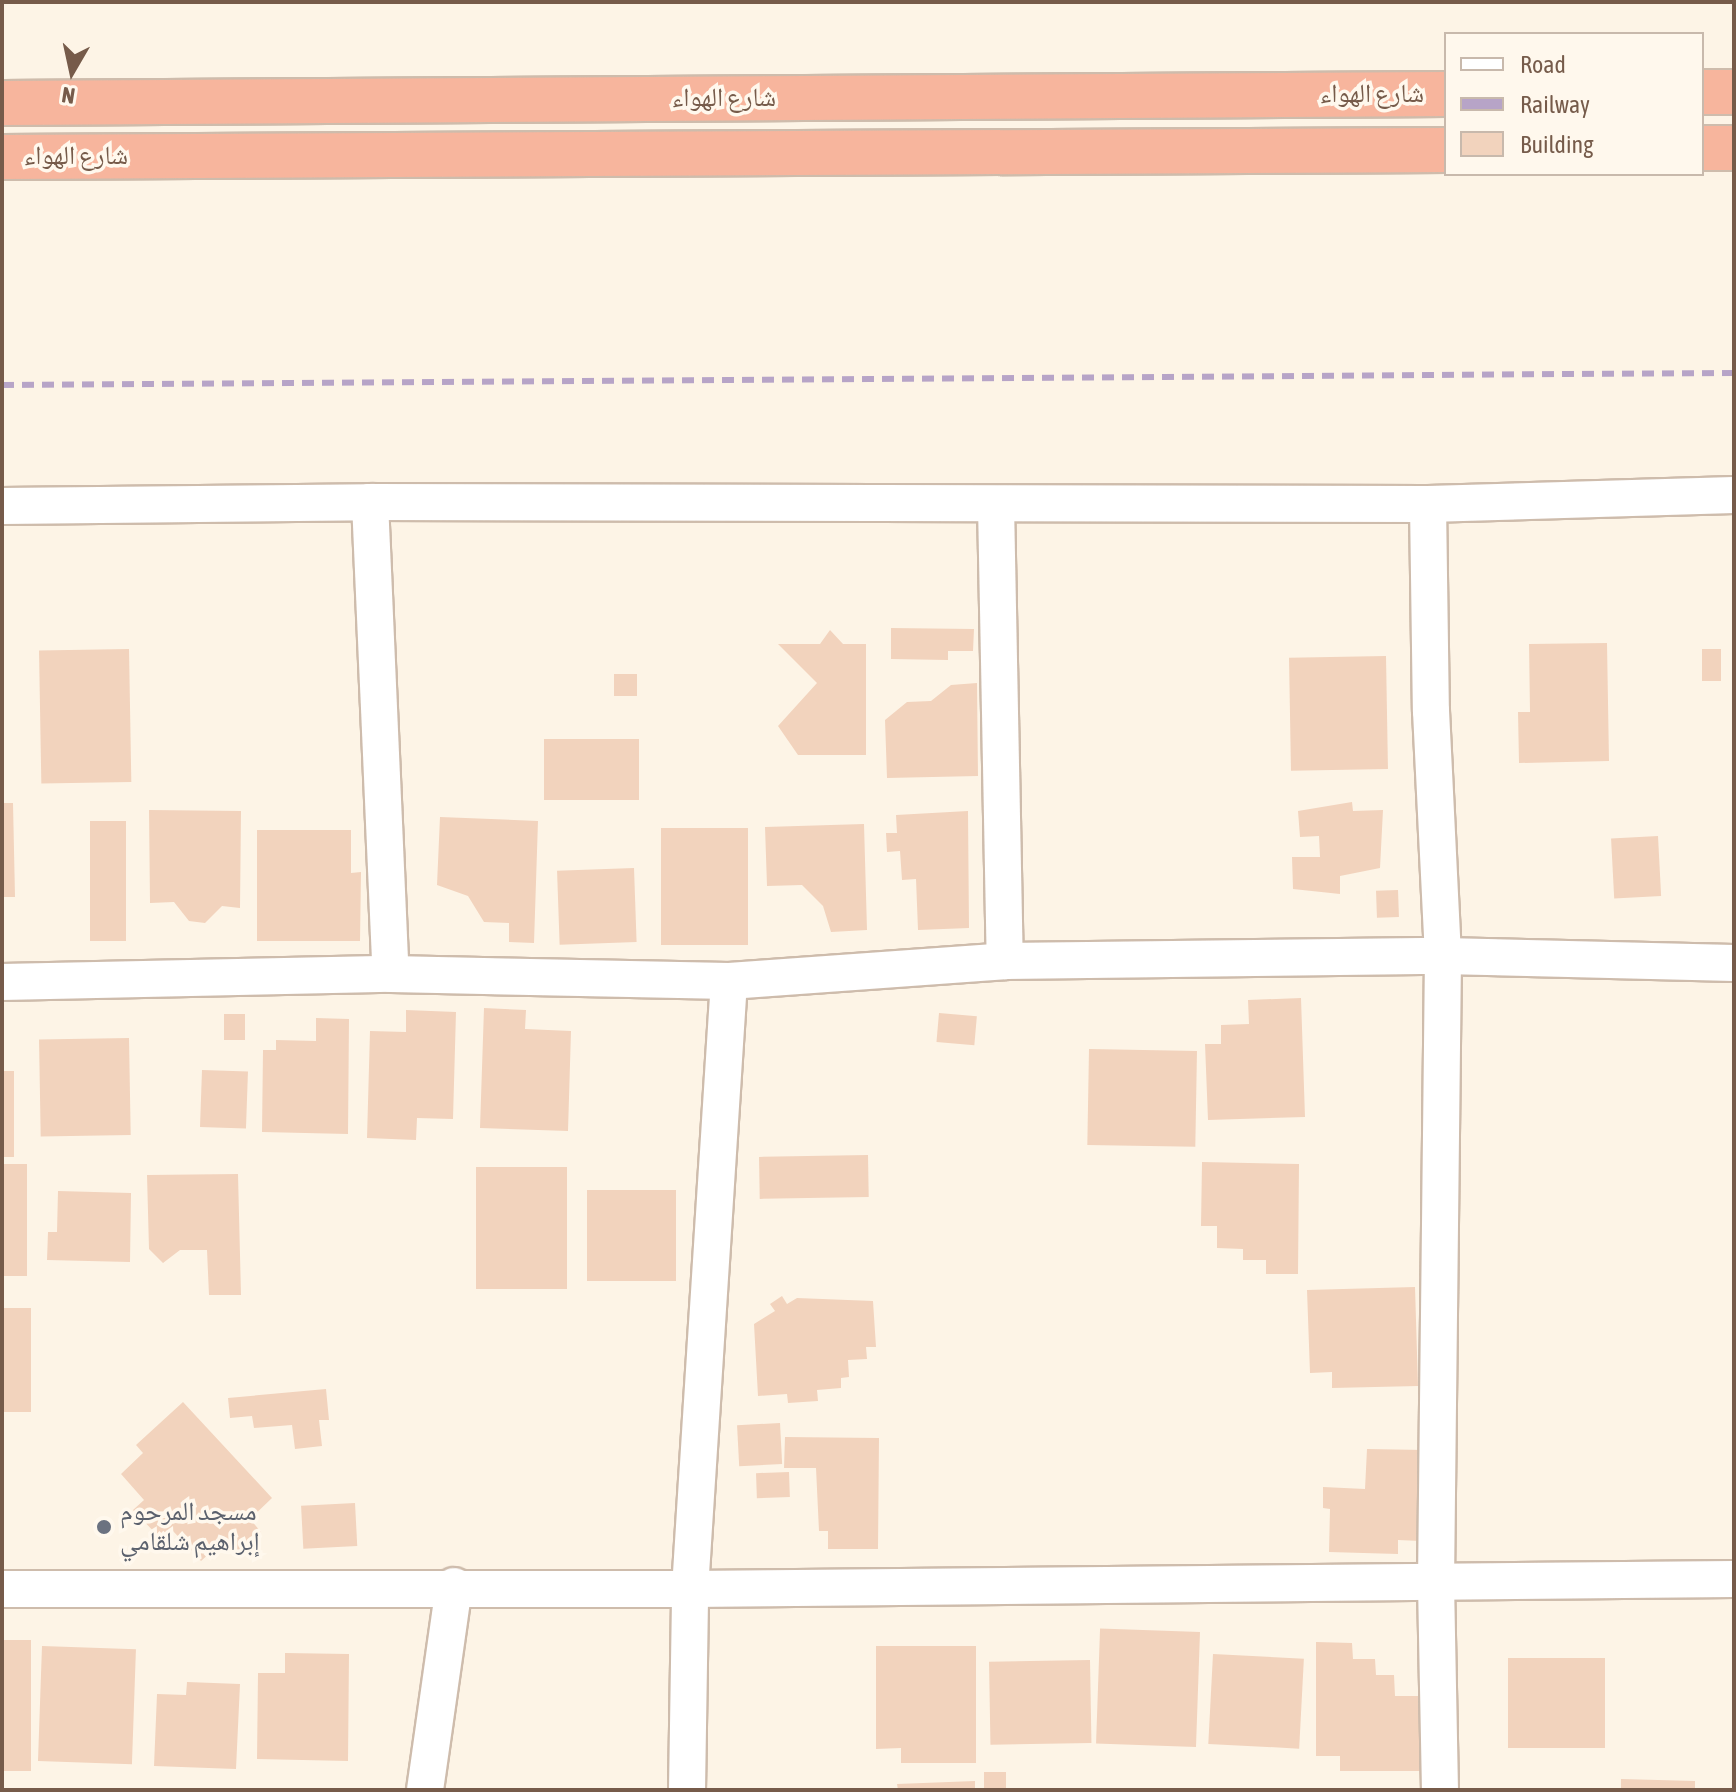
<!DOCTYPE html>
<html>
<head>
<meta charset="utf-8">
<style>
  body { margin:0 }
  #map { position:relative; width:1736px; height:1792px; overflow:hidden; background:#fdf4e6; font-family:"Asap Condensed","Noto Naskh Arabic",sans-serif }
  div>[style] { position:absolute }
  .building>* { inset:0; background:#f2d3bd; transform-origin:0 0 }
  .roads { filter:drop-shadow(2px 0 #cebcac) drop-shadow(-2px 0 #cebcac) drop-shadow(0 2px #cebcac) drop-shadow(0 -2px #cebcac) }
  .street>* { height:36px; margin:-18px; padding:0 18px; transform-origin:18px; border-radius:18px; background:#fff }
  .highway>* { height:44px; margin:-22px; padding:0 22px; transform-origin:22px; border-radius:22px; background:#f7b59d }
  .rail>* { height:6px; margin-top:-3px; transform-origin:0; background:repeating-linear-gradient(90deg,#b7a4c7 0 12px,transparent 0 20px) }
  .dots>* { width:22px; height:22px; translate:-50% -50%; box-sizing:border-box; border:4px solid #fff8ed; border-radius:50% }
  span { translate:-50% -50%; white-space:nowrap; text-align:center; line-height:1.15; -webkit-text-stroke:7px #fff8ed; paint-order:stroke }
  .street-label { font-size:26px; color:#765b4a }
  .worship-label { font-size:26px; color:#5b616d }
  .left { translate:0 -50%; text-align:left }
  .frame { position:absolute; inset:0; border:4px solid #765b4a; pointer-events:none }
  .legend { position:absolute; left:1444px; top:32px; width:260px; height:144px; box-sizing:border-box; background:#fff8ed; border:2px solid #c8b9ac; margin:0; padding:10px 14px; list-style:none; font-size:24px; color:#765b4a }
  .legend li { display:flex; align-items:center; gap:16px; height:40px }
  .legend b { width:40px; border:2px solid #c8b9ac }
  .north { position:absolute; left:32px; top:32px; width:80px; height:80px; -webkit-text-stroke:6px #fff8ed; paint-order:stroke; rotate:189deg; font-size:22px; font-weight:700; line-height:32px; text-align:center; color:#765b4a }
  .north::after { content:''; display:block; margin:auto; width:28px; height:36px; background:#765b4a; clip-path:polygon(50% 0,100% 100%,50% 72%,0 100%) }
</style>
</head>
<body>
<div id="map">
  <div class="building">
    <i style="clip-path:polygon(891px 628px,974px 629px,973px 651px,948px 651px,948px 660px,891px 659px)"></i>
    <i style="clip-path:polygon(830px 630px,843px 644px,866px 644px,866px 755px,798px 755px,778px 726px,817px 683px,778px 644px,820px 644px)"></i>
    <i style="clip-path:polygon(1607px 643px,1609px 761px,1519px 763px,1518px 712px,1530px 712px,1529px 644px)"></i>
    <i style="left:129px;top:649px;width:133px;height:90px;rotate:89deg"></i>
    <i style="left:1702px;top:649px;width:19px;height:32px"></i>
    <i style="left:1386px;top:656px;width:113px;height:97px;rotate:89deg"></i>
    <i style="left:614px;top:674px;width:23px;height:22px"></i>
    <i style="clip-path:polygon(977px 683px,978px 776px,887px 778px,885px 720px,907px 702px,931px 701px,951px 685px)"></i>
    <i style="left:544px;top:739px;width:95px;height:61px"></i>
    <i style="clip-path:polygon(1352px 802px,1353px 811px,1383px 810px,1380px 868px,1340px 876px,1340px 894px,1293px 889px,1292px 857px,1320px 857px,1319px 836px,1300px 837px,1298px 811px)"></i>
    <i style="clip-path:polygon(2px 803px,13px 803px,15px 897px,2px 897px)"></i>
    <i style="clip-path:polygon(149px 810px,241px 811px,240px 908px,222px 906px,205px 923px,189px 921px,174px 902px,150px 903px)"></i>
    <i style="clip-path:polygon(968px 811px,969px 928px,918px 930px,916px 879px,902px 880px,900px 851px,887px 852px,886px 833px,897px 833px,896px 815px)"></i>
    <i style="clip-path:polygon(440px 817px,538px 821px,534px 943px,509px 942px,509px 923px,484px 922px,468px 896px,437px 885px)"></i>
    <i style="left:90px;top:821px;width:36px;height:120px"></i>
    <i style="clip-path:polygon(864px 824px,867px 930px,831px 932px,823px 906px,802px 885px,767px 886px,765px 827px)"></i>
    <i style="left:661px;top:828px;width:87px;height:117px"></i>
    <i style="clip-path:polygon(257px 830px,351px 830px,351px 873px,361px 872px,360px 941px,257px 941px)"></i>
    <i style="left:1658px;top:836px;width:60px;height:47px;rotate:87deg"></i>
    <i style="left:634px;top:868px;width:74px;height:77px;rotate:88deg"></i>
    <i style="left:1398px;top:890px;width:27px;height:22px;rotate:88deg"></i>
    <i style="clip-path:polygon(1301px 998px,1305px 1117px,1208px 1120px,1205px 1044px,1221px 1044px,1221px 1025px,1249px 1024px,1248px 1000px)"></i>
    <i style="clip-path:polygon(484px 1008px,526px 1010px,525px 1029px,571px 1031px,568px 1131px,480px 1128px)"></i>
    <i style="clip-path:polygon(406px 1010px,456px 1012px,453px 1119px,417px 1118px,416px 1140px,367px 1138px,370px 1031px,406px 1032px)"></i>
    <i style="left:939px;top:1013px;width:38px;height:29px;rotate:5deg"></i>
    <i style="left:224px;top:1014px;width:21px;height:26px"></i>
    <i style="clip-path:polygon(316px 1018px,349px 1019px,348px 1134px,262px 1132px,263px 1050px,276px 1050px,276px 1040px,316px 1041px)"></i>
    <i style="left:129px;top:1038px;width:97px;height:90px;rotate:89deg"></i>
    <i style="left:1089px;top:1049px;width:108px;height:96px;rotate:1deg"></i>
    <i style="left:202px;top:1070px;width:46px;height:57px;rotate:2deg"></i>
    <i style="left:2px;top:1071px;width:12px;height:86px"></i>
    <i style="left:868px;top:1155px;width:42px;height:109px;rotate:89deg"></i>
    <i style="clip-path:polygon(1202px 1162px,1299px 1164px,1298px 1274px,1266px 1274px,1266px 1260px,1243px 1260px,1243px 1249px,1217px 1248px,1217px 1226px,1201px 1226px)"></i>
    <i style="left:2px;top:1164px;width:25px;height:112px"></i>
    <i style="left:476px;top:1167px;width:91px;height:122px"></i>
    <i style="clip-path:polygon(238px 1174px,241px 1295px,209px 1295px,207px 1250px,180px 1250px,163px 1263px,149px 1249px,147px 1175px)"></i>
    <i style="left:587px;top:1190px;width:89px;height:91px"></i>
    <i style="clip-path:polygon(58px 1191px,131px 1193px,130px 1262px,47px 1260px,48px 1232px,57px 1232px)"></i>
    <i style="clip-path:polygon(1415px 1287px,1418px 1386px,1332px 1388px,1332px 1372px,1310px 1373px,1307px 1290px)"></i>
    <i style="clip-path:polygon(782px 1296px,787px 1304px,797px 1298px,873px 1301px,876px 1347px,866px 1347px,867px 1359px,848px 1360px,849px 1377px,841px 1378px,841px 1388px,817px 1390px,818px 1401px,788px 1403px,787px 1394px,758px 1396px,754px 1324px,775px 1311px,770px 1304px)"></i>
    <i style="left:2px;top:1308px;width:29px;height:104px"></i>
    <i style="clip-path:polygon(326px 1389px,329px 1420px,319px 1420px,322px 1446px,295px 1449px,292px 1425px,254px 1428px,252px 1416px,230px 1418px,228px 1398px)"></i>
    <i style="clip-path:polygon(183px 1402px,272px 1498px,250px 1519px,261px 1532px,235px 1556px,222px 1542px,201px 1561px,173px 1531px,163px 1541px,133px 1510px,144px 1500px,121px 1474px,143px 1453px,136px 1445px)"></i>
    <i style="left:780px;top:1423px;width:41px;height:43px;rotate:87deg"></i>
    <i style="clip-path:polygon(785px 1437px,879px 1438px,878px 1549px,828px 1549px,828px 1531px,819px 1531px,816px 1468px,784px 1468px)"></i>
    <i style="clip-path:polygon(1367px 1449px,1424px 1450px,1421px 1541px,1398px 1540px,1398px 1554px,1329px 1552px,1330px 1509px,1323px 1508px,1323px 1487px,1365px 1489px)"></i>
    <i style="left:789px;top:1472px;width:25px;height:33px;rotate:88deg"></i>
    <i style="left:355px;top:1503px;width:43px;height:54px;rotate:87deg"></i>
    <i style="left:1200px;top:1632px;width:115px;height:100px;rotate:92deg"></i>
    <i style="left:2px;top:1640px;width:29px;height:131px"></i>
    <i style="clip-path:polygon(1316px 1642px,1352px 1643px,1353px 1659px,1375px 1659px,1376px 1675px,1394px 1675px,1395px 1696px,1424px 1696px,1423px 1771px,1340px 1771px,1340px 1756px,1316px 1756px)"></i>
    <i style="left:42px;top:1646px;width:94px;height:115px;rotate:2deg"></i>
    <i style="clip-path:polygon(876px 1646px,976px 1646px,976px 1763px,901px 1763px,901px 1748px,876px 1749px)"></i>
    <i style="clip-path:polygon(285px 1653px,349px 1654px,348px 1761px,257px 1759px,258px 1673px,285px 1673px)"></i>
    <i style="left:1213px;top:1654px;width:91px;height:90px;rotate:3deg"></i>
    <i style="left:1508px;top:1658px;width:97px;height:90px"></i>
    <i style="left:1090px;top:1660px;width:83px;height:101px;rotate:89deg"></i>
    <i style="clip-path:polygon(187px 1682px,240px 1684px,236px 1769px,154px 1766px,157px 1694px,186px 1695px)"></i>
    <i style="left:984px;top:1772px;width:22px;height:18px"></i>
    <i style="clip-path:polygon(1621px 1779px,1695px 1781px,1695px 1790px,1621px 1790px)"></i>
    <i style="clip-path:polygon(975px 1781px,975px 1790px,898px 1790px,897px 1784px)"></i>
  </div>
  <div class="roads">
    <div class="street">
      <i style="left:370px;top:502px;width:472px;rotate:87.5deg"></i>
      <i style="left:996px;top:504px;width:457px;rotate:88.9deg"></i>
      <i style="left:1428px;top:504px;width:207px;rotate:89.2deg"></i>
      <i style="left:1431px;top:711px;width:245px;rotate:87.2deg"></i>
      <i style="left:1443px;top:956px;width:627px;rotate:90.64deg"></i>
      <i style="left:1436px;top:1583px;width:207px;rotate:88.9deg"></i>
      <i style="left:2px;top:506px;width:368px;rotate:-0.6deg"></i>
      <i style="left:370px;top:502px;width:1058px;rotate:0.11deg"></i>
      <i style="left:1428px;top:504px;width:306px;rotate:-1.7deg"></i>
      <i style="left:2px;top:982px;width:389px;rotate:-1.2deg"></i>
      <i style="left:391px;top:974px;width:338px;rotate:1.2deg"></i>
      <i style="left:729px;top:981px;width:277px;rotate:-4.1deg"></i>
      <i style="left:1005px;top:961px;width:438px;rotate:-0.7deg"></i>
      <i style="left:1443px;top:956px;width:291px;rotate:1.4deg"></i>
      <i style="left:2px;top:1589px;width:688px"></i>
      <i style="left:690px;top:1589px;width:1044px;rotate:-0.55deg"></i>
      <i style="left:425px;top:1790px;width:206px;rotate:-81.9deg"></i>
      <i style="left:687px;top:1790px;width:201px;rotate:-89.1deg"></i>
      <i style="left:690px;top:1589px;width:609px;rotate:-86.33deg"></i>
    </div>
    <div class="highway">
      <i style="left:1702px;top:92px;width:32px"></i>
      <i style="left:2px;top:103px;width:1444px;rotate:-0.36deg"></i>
      <i style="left:1702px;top:148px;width:32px"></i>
      <i style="left:2px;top:157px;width:1444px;rotate:-0.28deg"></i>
    </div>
  </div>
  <div class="rail">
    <i style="left:2px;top:385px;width:1732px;rotate:-0.4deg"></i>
  </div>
  <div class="dots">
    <i style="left:104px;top:1527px;background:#6b7280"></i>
  </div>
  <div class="street-label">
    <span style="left:1372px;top:94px">شارع الهواء</span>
    <span style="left:724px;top:98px">شارع الهواء</span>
    <span style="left:76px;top:156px">شارع الهواء</span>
  </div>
  <div class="worship-label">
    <span class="left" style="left:120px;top:1527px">مسجد المرحوم<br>إبراهيم شلقامي</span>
  </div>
  <div class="frame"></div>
  <ul class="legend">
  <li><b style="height:10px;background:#fff"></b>Road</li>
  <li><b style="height:10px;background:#b7a4c7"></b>Railway</li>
  <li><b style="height:22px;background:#f2d3bd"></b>Building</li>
  </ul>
  <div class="north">N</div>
</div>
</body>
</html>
